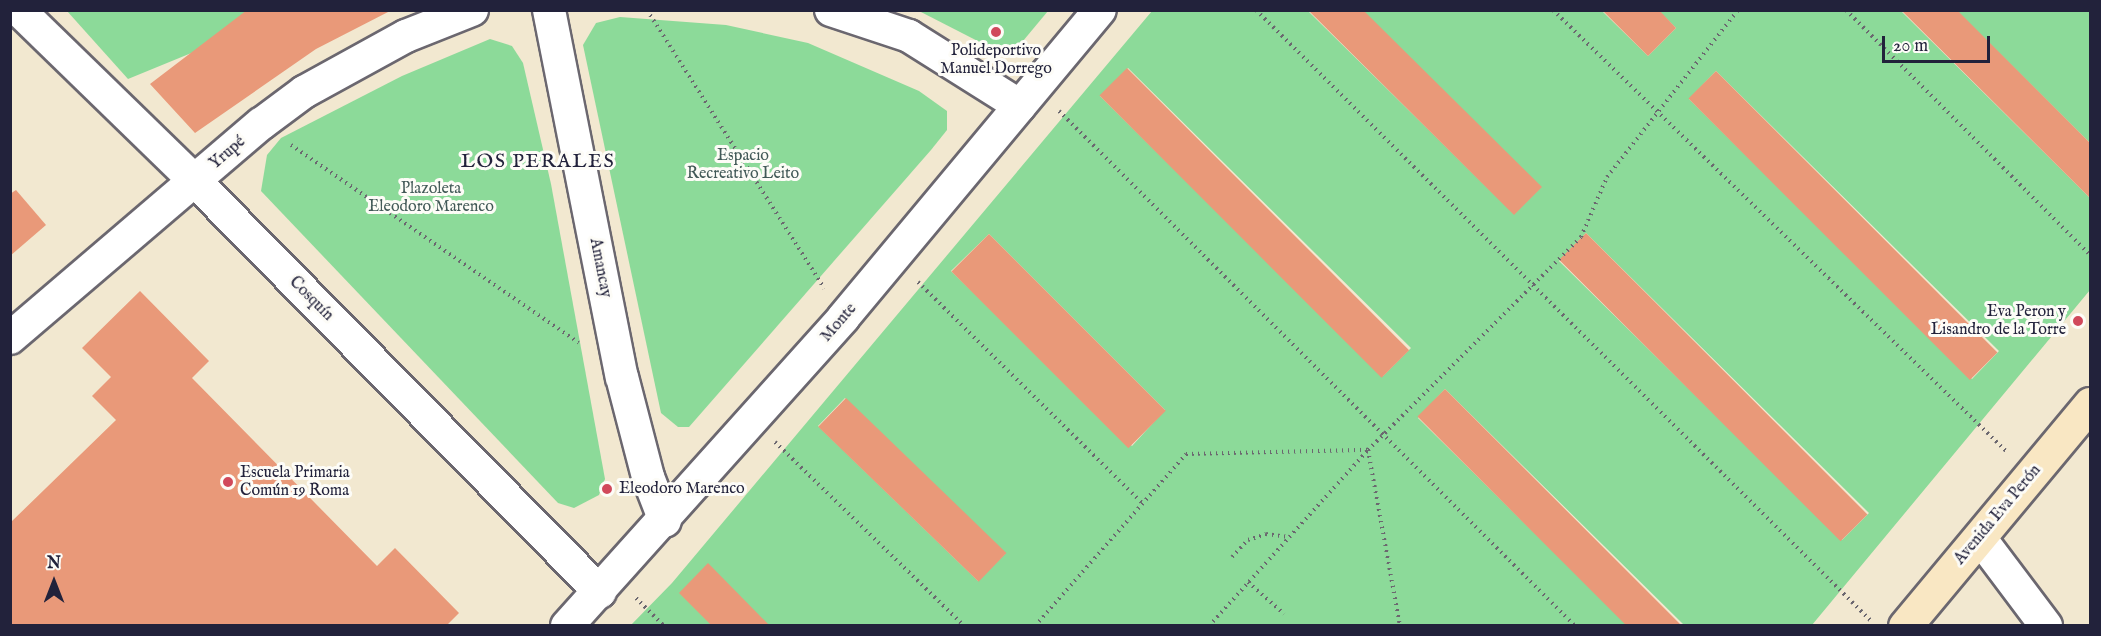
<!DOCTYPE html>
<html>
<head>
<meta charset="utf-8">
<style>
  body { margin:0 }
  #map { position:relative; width:2101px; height:636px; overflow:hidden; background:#f2e8d0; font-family:"IM FELL English",serif }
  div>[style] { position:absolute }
  .green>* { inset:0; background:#8cda99 }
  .building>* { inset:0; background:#e99979; transform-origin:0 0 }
  .path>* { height:4px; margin-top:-2px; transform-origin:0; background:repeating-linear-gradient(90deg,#6b676f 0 1.5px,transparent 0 6px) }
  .roads { filter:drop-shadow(2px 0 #6b676f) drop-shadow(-2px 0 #6b676f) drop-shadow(0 2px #6b676f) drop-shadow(0 -2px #6b676f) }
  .minor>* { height:32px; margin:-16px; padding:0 16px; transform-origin:16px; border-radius:16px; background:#fff }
  .secondary>* { height:33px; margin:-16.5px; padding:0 16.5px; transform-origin:16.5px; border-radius:16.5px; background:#f9e7c3 }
  .dots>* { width:16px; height:16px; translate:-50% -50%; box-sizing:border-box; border:3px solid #fdfcf7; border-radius:50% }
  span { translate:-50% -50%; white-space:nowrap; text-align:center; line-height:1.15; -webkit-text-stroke:6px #fdfcf7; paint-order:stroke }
  .poi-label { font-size:16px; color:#22223b }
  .right { translate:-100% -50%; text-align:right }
  .left { translate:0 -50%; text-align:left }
  .street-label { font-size:16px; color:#22223b }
  .park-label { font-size:16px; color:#425957 }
  .quarter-label { font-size:20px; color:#22223b; letter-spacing:1.5px }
  .frame { position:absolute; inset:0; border:12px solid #22223b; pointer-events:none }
  .north { position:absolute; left:24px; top:552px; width:60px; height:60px; -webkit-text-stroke:4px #fdfcf7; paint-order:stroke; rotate:0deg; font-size:16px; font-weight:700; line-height:24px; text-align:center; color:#22223b }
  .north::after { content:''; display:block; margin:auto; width:21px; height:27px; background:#22223b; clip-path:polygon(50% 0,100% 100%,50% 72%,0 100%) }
  .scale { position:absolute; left:1882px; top:36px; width:108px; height:27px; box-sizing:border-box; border:3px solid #22223b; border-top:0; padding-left:8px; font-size:18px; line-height:21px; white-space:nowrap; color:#22223b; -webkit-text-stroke:4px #fdfcf7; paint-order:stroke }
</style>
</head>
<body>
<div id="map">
  <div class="green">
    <i style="clip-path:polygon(67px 11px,257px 11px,206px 47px,128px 79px)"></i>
    <i style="clip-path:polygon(919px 11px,1048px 11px,1018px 47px,1001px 53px)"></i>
    <i style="clip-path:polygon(evenodd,1152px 11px,1308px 11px,1514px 214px,1363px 11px,1602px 11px,1648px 56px,1676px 28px,1659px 11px,1901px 11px,2090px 198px,2090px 290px,1812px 625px,1684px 625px,1445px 389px,1418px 418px,1628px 625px,630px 626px,672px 583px,1152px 11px,1128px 68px,1411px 348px,1383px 376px,1100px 96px,1128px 68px,1152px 11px,1716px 71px,1999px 351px,1972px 379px,1689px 99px,1716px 71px,1152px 11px,1586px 233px,1869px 513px,1842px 540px,1559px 261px,1586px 233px,1152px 11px,989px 234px,1165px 410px,1132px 446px,951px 271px,989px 234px,1152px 11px,845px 398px,1005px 554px,978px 581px,818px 426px,845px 398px)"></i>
    <i style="clip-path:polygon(1957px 11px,2090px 11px,2090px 143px)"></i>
    <i style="clip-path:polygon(620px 17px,726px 25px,808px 43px,919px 91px,947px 111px,947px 130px,931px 150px,689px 427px,678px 427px,661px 413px,583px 45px,596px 23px)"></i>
    <i style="clip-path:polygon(490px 39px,512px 46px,523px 63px,551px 184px,605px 479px,599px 495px,574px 508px,558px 503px,261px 191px,267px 155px,281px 138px,402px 76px)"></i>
  </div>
  <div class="building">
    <i style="clip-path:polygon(247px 10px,390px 10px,390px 11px,316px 49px,195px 133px,150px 84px)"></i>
    <i style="clip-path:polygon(1308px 10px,1363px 10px,1542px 187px,1514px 215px)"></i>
    <i style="clip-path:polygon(1602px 10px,1659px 10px,1676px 28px,1648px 56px)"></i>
    <i style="clip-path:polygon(1901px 10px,1957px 10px,2090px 143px,2090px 198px)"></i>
    <i style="left:1127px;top:68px;width:399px;height:39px;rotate:45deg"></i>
    <i style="left:1716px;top:71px;width:398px;height:39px;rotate:45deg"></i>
    <i style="clip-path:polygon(16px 190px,46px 225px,10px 256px,10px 194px)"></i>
    <i style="left:1586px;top:233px;width:398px;height:38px;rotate:45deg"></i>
    <i style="left:989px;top:234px;width:250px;height:53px;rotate:45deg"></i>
    <i style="clip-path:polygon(140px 291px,209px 361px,192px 378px,377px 566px,395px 548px,459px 613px,446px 626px,10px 626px,10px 523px,116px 420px,92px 396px,111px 377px,82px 348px)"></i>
    <i style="left:1445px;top:389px;width:337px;height:39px;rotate:45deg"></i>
    <i style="left:846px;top:398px;width:223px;height:40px;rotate:44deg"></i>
    <i style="clip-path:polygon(708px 563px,770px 626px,712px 626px,679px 593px)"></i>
  </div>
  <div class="path">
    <i style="left:647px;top:10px;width:330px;rotate:57.5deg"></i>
    <i style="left:1256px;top:10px;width:867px;rotate:44.81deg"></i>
    <i style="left:1553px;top:10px;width:632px;rotate:44.23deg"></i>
    <i style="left:1846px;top:10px;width:346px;rotate:45.1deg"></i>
    <i style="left:1059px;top:111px;width:729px;rotate:44.94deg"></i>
    <i style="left:291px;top:145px;width:349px;rotate:34.5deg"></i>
    <i style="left:918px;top:282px;width:315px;rotate:44.6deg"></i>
    <i style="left:775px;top:442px;width:264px;rotate:44.2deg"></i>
    <i style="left:1232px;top:557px;width:23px;rotate:-47deg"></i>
    <i style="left:1248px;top:540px;width:19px;rotate:-18deg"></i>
    <i style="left:1266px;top:534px;width:22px;rotate:8deg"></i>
    <i style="left:1248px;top:582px;width:48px;rotate:41.6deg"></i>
    <i style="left:636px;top:598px;width:40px;rotate:45deg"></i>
    <i style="left:1035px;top:626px;width:229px;rotate:-48.7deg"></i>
    <i style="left:1186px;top:454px;width:182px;rotate:-1.3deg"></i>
    <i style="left:1368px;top:450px;width:179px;rotate:79.7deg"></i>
    <i style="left:1209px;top:626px;width:237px;rotate:-47.9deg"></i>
    <i style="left:1368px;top:450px;width:301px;rotate:-45deg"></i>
    <i style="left:1581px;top:237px;width:65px;rotate:-66.6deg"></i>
    <i style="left:1607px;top:177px;width:212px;rotate:-51.9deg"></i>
  </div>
  <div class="roads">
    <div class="minor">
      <i style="left:19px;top:10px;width:245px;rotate:44.2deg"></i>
      <i style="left:195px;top:181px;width:577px;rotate:45.42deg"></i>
      <i style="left:549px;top:10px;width:374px;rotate:78.8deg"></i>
      <i style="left:622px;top:377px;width:103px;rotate:75.4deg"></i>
      <i style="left:648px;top:477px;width:47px;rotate:68.9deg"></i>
      <i style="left:831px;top:10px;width:82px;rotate:18.4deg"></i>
      <i style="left:909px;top:36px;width:131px;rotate:32.2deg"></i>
      <i style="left:10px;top:338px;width:330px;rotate:-40.5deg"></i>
      <i style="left:261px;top:124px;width:54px;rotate:-36.7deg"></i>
      <i style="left:304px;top:92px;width:116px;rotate:-28.8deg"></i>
      <i style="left:406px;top:36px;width:71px;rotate:-21.5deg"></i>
      <i style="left:1980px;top:538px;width:110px;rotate:53.1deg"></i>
      <i style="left:567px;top:626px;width:414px;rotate:-48.1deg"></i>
      <i style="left:843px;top:318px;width:401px;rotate:-50.2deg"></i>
    </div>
    <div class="secondary">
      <i style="left:1905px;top:626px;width:289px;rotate:-50.2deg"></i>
    </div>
  </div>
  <div class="dots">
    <i style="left:996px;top:32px;background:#d1495b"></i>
    <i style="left:2078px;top:321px;background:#d1495b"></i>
    <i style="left:228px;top:482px;background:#d1495b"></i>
    <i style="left:607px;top:489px;background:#d1495b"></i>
  </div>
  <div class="poi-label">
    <span style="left:996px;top:60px">Polideportivo<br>Manuel Dorrego</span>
    <span class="right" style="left:2066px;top:321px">Eva Peron y<br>Lisandro de la Torre</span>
    <span class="left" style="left:240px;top:482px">Escuela Primaria<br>Común 19 Roma</span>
    <span class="left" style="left:619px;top:489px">Eleodoro Marenco</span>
  </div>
  <div class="street-label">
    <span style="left:228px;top:153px;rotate:-41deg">Yrupé</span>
    <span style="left:600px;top:268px;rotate:79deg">Amancay</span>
    <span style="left:311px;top:299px;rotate:45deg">Cosquín</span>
    <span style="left:839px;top:323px;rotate:-49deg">Monte</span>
    <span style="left:1998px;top:515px;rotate:-50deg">Avenida Eva Perón</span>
  </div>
  <div class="park-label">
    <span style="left:743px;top:165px">Espacio<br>Recreativo Leito</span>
    <span style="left:431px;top:198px">Plazoleta<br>Eleodoro Marenco</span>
  </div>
  <div class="quarter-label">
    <span style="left:538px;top:161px">LOS PERALES</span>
  </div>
  <div class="frame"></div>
  <div class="north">N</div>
  <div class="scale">20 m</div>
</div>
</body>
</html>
